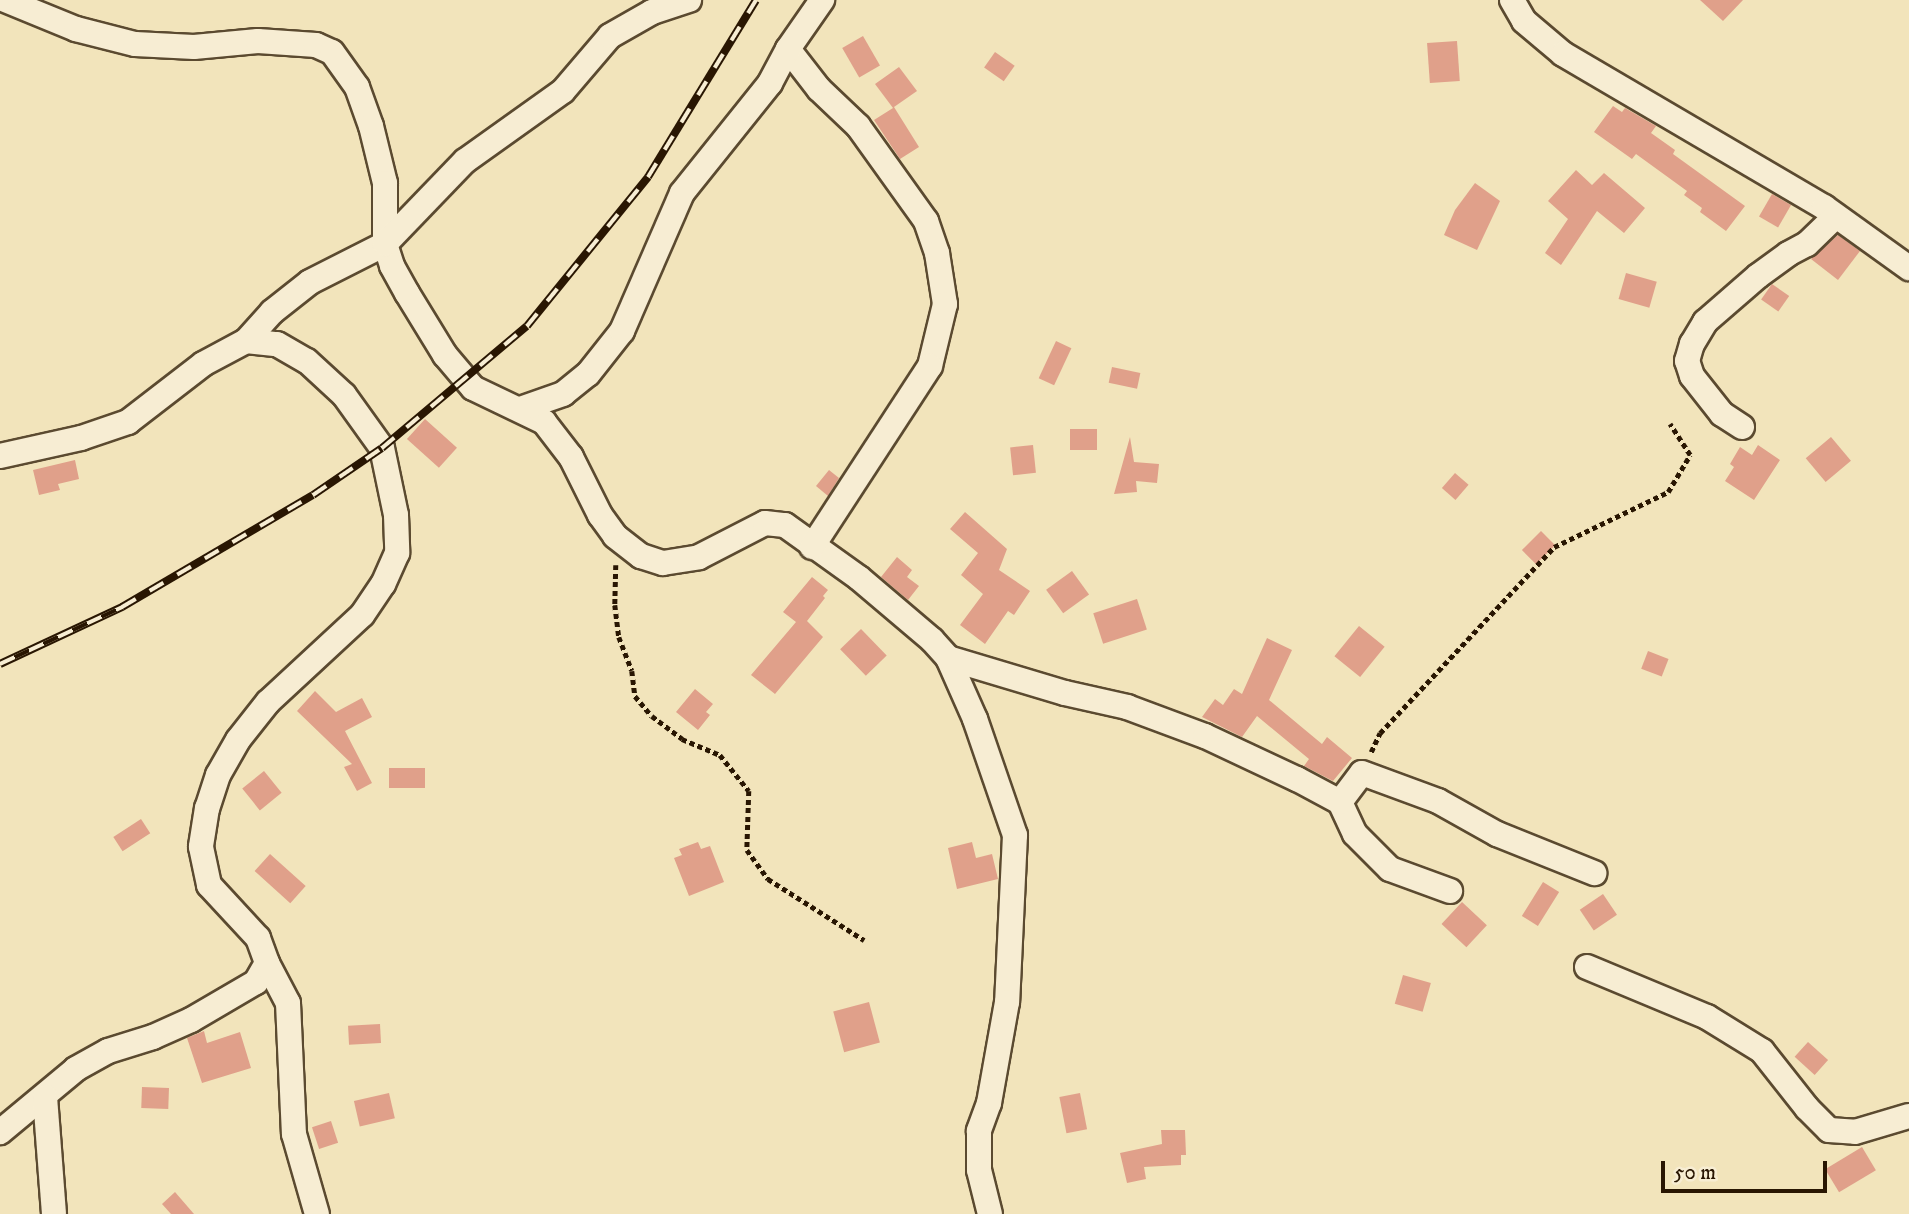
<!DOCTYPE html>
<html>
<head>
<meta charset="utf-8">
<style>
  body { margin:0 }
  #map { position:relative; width:1909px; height:1214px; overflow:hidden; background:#f2e4bb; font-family:"IM FELL DW Pica",serif }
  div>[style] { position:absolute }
  .building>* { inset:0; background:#e0a08a; transform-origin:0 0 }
  .path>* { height:4.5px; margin-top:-2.25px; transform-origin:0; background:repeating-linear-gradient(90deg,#291602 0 5px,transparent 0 8.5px) }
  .roads { filter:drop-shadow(2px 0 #5b4a30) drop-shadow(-2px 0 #5b4a30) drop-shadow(0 2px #5b4a30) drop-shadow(0 -2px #5b4a30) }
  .minor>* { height:24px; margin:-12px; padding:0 12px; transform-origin:12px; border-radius:12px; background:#f7edd3 }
  .rail>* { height:8px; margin-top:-4px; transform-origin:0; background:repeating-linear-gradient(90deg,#f7edd3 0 16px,#291602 0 32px); box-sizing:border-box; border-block:2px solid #291602 }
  span { translate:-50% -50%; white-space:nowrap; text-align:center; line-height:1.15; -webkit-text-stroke:5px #f7edd3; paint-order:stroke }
  .scale { position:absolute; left:1661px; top:1161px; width:166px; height:32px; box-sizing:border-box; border:4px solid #291602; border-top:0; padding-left:9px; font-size:21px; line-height:24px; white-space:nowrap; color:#291602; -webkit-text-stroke:5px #f7edd3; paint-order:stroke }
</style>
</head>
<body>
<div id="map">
  <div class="building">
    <i style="clip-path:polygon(1700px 0,1743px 0,1723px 21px)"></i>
    <i style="left:863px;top:36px;width:34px;height:24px;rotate:60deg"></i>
    <i style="left:1457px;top:41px;width:40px;height:30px;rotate:86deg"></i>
    <i style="left:995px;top:52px;width:24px;height:19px;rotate:35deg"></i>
    <i style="clip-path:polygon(899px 67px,917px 91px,894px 107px,919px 147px,900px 159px,874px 120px,893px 108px,875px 84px)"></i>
    <i style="clip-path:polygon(1613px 106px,1622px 112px,1625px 108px,1656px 126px,1651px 133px,1675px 150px,1673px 154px,1745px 206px,1726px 231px,1700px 212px,1702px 208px,1684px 195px,1687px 191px,1636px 154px,1632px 159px,1594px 132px)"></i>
    <i style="clip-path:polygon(1576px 170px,1592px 185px,1604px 173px,1645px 208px,1624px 233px,1597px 211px,1561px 265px,1545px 253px,1568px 219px,1548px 201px)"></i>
    <i style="clip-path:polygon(1475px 183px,1500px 201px,1477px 250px,1444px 235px,1455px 210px)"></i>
    <i style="left:1772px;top:194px;width:22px;height:26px;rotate:30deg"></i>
    <i style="clip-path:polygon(1838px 235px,1860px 251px,1838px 280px,1811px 259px)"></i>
    <i style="left:1626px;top:273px;width:32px;height:27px;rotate:16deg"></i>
    <i style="left:1772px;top:284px;width:21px;height:19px;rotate:35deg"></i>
    <i style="left:1056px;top:341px;width:17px;height:41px;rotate:25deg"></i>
    <i style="left:1112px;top:367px;width:29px;height:16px;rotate:12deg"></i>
    <i style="left:425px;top:419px;width:43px;height:27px;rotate:42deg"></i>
    <i style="left:1070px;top:429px;width:27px;height:21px"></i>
    <i style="clip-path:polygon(1130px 437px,1134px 462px,1159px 464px,1157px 483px,1136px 481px,1137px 492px,1114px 494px)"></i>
    <i style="left:1831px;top:437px;width:31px;height:33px;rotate:50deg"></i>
    <i style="left:1033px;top:445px;width:28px;height:23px;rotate:84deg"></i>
    <i style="clip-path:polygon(1758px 445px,1780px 460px,1754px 500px,1725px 481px,1734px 467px,1730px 464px,1740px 447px,1752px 455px)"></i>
    <i style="clip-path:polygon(75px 460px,79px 479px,58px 484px,60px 490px,39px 495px,33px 470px)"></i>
    <i style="clip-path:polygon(829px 470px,839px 478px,828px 496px,816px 486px)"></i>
    <i style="left:1455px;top:473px;width:18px;height:20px;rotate:41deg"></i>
    <i style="clip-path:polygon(965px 512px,1007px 549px,999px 570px,1030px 591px,1014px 615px,1008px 611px,985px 644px,960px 625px,983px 594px,961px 575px,978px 553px,950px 529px)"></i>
    <i style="left:1541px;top:531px;width:20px;height:27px;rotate:45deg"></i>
    <i style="clip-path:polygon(897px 557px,912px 570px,907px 577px,919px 586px,908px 600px,881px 577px)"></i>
    <i style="left:1072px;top:571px;width:29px;height:32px;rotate:54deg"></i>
    <i style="clip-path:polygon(812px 577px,828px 590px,823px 596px,825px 598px,807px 621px,823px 637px,775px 694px,751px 675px,796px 622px,783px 612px)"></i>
    <i style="left:1137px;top:599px;width:32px;height:46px;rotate:72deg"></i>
    <i style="left:1359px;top:626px;width:33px;height:39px;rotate:39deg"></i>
    <i style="left:861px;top:629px;width:37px;height:29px;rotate:46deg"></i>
    <i style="clip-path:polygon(1267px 638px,1292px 650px,1269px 700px,1322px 744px,1327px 737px,1352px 758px,1333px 781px,1304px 766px,1309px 759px,1257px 716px,1242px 737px,1202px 717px,1215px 699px,1223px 705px,1234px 689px,1242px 694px)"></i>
    <i style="left:1648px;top:651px;width:22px;height:19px;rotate:21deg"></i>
    <i style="clip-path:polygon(695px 689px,713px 704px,706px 712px,710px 715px,698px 730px,676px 712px)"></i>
    <i style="clip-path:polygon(315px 691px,336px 712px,362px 698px,372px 717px,345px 731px,372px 783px,357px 791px,344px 767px,352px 764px,297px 711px)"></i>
    <i style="left:389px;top:768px;width:36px;height:20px"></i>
    <i style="left:264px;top:771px;width:28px;height:28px;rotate:51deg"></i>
    <i style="left:141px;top:819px;width:17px;height:33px;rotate:57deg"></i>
    <i style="clip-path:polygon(698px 842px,701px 849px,710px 846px,724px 882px,689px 896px,674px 858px,682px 855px,679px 849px)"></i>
    <i style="clip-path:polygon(972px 842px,976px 858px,992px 854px,998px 879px,957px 889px,948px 848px)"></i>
    <i style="left:270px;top:854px;width:48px;height:23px;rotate:42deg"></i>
    <i style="left:1543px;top:882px;width:19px;height:40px;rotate:32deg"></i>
    <i style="left:1603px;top:894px;width:25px;height:28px;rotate:56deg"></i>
    <i style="left:1462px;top:902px;width:34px;height:30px;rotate:43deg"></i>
    <i style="left:1403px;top:975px;width:29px;height:30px;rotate:16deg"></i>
    <i style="left:869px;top:1002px;width:42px;height:37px;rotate:75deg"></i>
    <i style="left:380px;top:1024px;width:19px;height:32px;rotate:87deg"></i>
    <i style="clip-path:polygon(204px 1031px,207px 1043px,240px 1032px,251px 1068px,202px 1083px,187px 1038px)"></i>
    <i style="left:1808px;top:1042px;width:27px;height:20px;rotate:42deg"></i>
    <i style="left:142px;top:1087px;width:27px;height:21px;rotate:2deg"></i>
    <i style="left:389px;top:1093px;width:26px;height:36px;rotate:77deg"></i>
    <i style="left:1080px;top:1093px;width:37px;height:21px;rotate:79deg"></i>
    <i style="left:331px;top:1121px;width:23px;height:20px;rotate:72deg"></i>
    <i style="clip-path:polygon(1161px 1130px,1185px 1130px,1186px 1155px,1181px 1155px,1181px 1165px,1144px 1167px,1146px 1179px,1127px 1183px,1120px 1153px,1162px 1144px)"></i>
    <i style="left:1862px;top:1147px;width:27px;height:43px;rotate:59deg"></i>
    <i style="clip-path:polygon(175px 1192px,194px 1214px,171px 1214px,162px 1204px)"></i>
  </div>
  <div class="path">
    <i style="left:616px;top:565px;width:40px;rotate:91.4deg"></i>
    <i style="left:615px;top:605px;width:32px;rotate:83deg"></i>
    <i style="left:619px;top:637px;width:36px;rotate:69deg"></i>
    <i style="left:632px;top:671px;width:25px;rotate:83deg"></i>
    <i style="left:635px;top:696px;width:26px;rotate:50deg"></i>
    <i style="left:652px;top:716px;width:38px;rotate:37deg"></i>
    <i style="left:682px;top:739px;width:41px;rotate:22.8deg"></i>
    <i style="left:720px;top:755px;width:46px;rotate:51.1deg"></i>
    <i style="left:749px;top:791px;width:59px;rotate:91.9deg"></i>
    <i style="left:747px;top:850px;width:36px;rotate:54deg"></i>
    <i style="left:768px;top:879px;width:114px;rotate:32.4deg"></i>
    <i style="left:1371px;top:752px;width:21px;rotate:-65deg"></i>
    <i style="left:1380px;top:733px;width:255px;rotate:-46.9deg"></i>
    <i style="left:1554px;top:547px;width:127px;rotate:-25.8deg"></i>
    <i style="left:1668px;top:492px;width:43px;rotate:-59.3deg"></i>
    <i style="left:1690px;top:455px;width:37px;rotate:-123deg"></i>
  </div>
  <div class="roads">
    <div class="minor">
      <i style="left:5px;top:0;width:77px;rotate:22.2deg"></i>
      <i style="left:76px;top:29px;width:61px;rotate:14.3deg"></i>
      <i style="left:135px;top:44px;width:59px;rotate:2.9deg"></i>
      <i style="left:194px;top:47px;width:64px;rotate:-5.4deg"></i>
      <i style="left:258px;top:41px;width:58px;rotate:3.9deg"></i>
      <i style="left:316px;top:45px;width:17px;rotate:24deg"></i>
      <i style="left:332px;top:52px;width:43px;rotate:54.5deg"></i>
      <i style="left:357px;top:87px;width:41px;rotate:70.3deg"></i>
      <i style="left:371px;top:126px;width:59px;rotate:76.2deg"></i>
      <i style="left:385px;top:183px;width:61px;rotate:90deg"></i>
      <i style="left:385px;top:244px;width:23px;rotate:72deg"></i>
      <i style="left:392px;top:266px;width:31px;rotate:61deg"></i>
      <i style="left:407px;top:293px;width:73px;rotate:58.5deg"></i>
      <i style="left:445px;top:355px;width:43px;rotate:49.7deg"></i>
      <i style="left:473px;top:388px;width:79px;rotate:25.6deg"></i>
      <i style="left:544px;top:422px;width:44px;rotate:52.4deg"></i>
      <i style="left:571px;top:457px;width:65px;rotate:63.4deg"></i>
      <i style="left:600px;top:515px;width:26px;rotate:54deg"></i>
      <i style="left:615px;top:536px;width:33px;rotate:38deg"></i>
      <i style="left:641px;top:556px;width:23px;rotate:18deg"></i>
      <i style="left:663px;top:563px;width:36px;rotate:-9deg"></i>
      <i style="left:699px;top:557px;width:74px;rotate:-27.3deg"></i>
      <i style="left:765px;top:523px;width:20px;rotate:6deg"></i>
      <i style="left:785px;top:525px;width:91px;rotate:35.6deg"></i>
      <i style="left:859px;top:578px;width:96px;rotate:40.3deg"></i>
      <i style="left:932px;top:640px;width:24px;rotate:48deg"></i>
      <i style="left:948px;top:658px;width:67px;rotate:66.1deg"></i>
      <i style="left:975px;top:719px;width:123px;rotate:71deg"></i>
      <i style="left:1015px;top:835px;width:167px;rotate:92.7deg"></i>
      <i style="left:1007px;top:1002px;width:103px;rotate:100.1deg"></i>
      <i style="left:989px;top:1103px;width:30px;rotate:110deg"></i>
      <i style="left:979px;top:1131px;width:39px;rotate:90deg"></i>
      <i style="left:979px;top:1170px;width:45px;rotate:76deg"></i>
      <i style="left:1512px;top:0;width:24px;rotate:60deg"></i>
      <i style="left:1524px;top:21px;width:51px;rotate:40.2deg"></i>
      <i style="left:1563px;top:54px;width:303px;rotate:30.4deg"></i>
      <i style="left:1824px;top:207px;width:105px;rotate:35.7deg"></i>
      <i style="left:788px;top:49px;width:51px;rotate:52.2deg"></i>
      <i style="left:819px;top:89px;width:54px;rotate:43.5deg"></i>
      <i style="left:858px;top:126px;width:117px;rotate:54.4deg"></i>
      <i style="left:926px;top:221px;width:34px;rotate:71deg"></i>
      <i style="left:937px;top:253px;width:52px;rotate:81.1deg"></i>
      <i style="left:945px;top:304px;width:64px;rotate:103.6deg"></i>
      <i style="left:930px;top:366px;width:216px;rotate:123.1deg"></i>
      <i style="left:246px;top:341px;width:39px;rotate:-48deg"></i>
      <i style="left:272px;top:312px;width:48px;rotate:-38.3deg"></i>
      <i style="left:310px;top:282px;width:84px;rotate:-26.9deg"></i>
      <i style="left:385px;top:244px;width:115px;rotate:-46.1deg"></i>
      <i style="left:465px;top:161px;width:120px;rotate:-35.5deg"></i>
      <i style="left:563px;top:91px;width:72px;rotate:-49.5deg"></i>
      <i style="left:610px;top:36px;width:48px;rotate:-29.7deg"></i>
      <i style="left:652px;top:12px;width:39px;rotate:-18deg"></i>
      <i style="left:520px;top:409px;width:46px;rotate:-19.2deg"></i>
      <i style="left:563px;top:394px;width:32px;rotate:-39deg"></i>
      <i style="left:588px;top:374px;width:55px;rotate:-51.7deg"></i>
      <i style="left:622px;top:331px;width:150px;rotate:-66.5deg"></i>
      <i style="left:682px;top:193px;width:141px;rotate:-51.3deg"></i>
      <i style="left:770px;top:83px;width:38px;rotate:-62deg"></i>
      <i style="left:788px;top:49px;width:60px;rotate:-55.2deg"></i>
      <i style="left:1742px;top:427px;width:24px;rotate:-147deg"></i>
      <i style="left:1722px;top:414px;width:48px;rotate:-128.3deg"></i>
      <i style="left:1692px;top:376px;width:16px;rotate:-108deg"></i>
      <i style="left:1687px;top:361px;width:18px;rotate:-74deg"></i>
      <i style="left:1692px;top:344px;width:26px;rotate:-59deg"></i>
      <i style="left:1705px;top:322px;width:70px;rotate:-41deg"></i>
      <i style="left:1758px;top:276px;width:37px;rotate:-36deg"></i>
      <i style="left:1788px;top:254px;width:21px;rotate:-28deg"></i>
      <i style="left:1807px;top:244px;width:40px;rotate:-44deg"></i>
      <i style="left:0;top:456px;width:83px;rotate:-12.5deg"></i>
      <i style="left:81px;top:438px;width:50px;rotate:-18.8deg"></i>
      <i style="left:128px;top:422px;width:95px;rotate:-37.7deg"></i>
      <i style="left:203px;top:364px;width:49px;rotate:-28.1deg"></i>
      <i style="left:246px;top:341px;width:31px;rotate:6deg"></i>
      <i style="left:277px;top:344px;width:34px;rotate:30deg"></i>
      <i style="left:307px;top:361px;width:50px;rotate:42.6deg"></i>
      <i style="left:344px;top:395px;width:65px;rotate:54.4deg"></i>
      <i style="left:382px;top:448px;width:68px;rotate:78.2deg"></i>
      <i style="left:396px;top:515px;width:38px;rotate:88deg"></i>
      <i style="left:397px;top:553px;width:34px;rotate:114deg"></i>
      <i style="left:383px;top:584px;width:37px;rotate:124deg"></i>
      <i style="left:362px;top:615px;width:128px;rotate:137.2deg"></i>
      <i style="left:268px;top:702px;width:48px;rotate:128.3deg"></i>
      <i style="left:238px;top:740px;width:40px;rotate:119.7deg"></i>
      <i style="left:218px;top:775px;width:35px;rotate:108deg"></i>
      <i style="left:207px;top:808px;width:39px;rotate:99deg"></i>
      <i style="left:201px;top:847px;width:39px;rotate:78deg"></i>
      <i style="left:209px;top:885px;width:72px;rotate:47.2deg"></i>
      <i style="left:258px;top:938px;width:27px;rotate:70deg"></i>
      <i style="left:267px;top:963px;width:22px;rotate:120deg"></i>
      <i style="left:256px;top:982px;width:75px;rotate:149.7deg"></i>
      <i style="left:191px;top:1020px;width:42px;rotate:155.9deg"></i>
      <i style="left:153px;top:1037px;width:47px;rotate:162.7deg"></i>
      <i style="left:108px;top:1051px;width:37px;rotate:151deg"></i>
      <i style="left:76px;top:1069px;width:99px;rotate:140.3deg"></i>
      <i style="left:948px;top:658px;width:122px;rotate:16.7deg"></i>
      <i style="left:1065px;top:693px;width:64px;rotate:12.7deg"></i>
      <i style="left:1127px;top:707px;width:83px;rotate:20.4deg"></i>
      <i style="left:1205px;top:736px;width:102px;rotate:25.1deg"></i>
      <i style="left:1297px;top:779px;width:49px;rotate:28.1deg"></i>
      <i style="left:1340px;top:802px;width:35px;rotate:65deg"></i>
      <i style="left:1355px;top:834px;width:49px;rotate:45deg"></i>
      <i style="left:1390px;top:869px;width:64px;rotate:20.1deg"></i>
      <i style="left:1340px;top:802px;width:36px;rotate:-53deg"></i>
      <i style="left:1362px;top:773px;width:81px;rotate:20.2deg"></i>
      <i style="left:1438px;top:801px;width:68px;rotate:29.2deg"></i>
      <i style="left:1497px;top:834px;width:105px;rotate:21.9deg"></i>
      <i style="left:267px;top:963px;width:45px;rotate:62.3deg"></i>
      <i style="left:288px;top:1003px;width:131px;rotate:87.4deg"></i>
      <i style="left:294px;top:1134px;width:83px;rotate:74deg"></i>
      <i style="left:1587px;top:967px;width:130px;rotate:22.6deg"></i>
      <i style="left:1707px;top:1017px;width:65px;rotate:31.7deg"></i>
      <i style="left:1762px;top:1051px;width:73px;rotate:51.7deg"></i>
      <i style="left:1807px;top:1108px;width:31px;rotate:45deg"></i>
      <i style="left:1829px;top:1130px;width:26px;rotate:4deg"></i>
      <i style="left:1855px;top:1132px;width:56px;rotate:-16.5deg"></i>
      <i style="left:45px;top:1097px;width:117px;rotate:85.6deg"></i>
    </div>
  </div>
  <div class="rail">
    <i style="left:0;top:664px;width:135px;rotate:-25deg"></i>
    <i style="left:122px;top:607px;width:221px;rotate:-30.4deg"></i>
    <i style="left:313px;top:495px;width:83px;rotate:-34.3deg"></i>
    <i style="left:382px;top:448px;width:189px;rotate:-40.1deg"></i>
    <i style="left:527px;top:326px;width:192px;rotate:-50.9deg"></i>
    <i style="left:648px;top:177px;width:207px;rotate:-58.6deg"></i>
  </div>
  <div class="scale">50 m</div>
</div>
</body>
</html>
